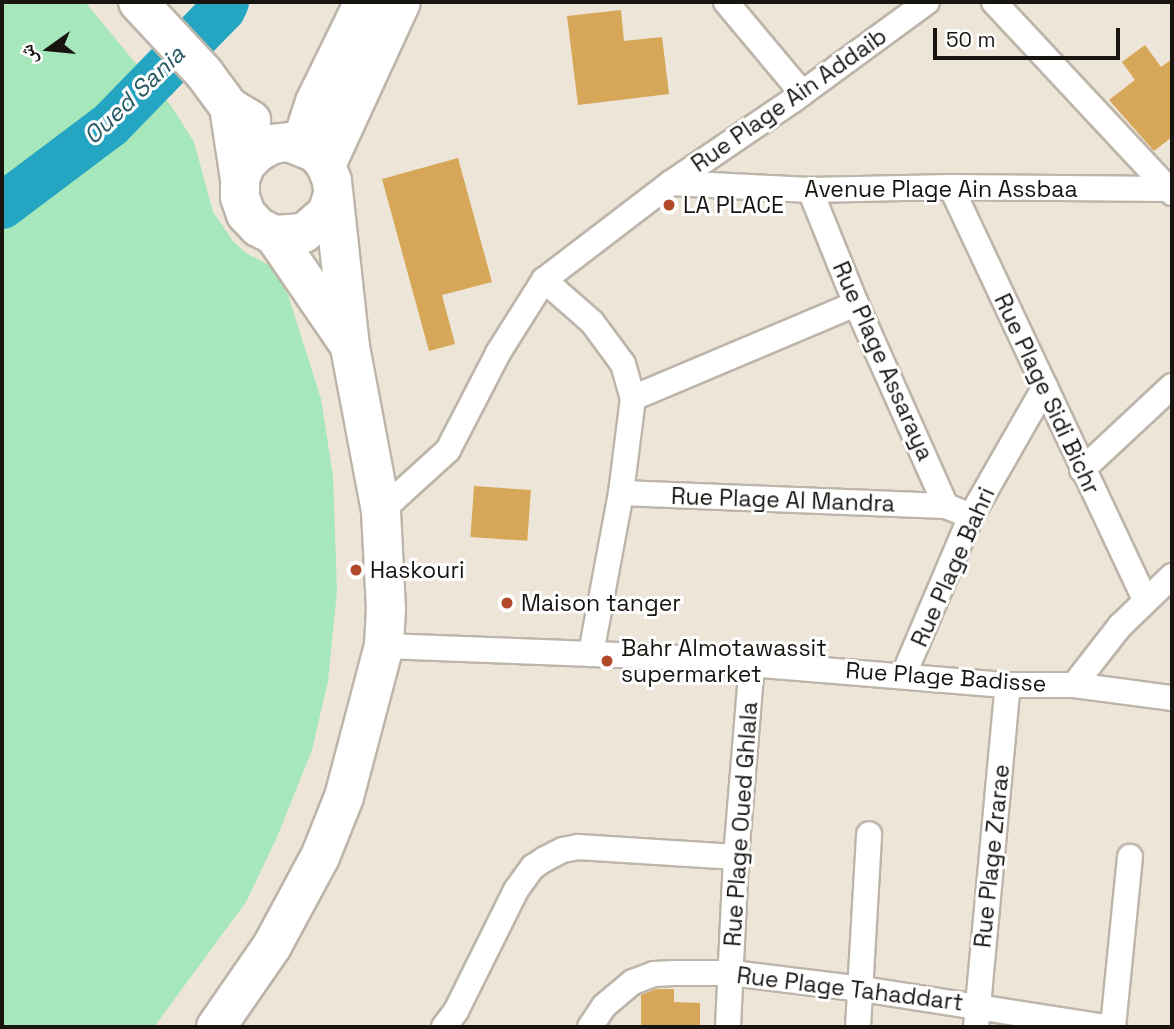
<!DOCTYPE html>
<html>
<head>
<meta charset="utf-8">
<style>
  body { margin:0 }
  #map { position:relative; width:1174px; height:1029px; overflow:hidden; background:#ede5d8; font-family:"Space Grotesk","Noto Naskh Arabic",sans-serif }
  div>[style] { position:absolute }
  .green>* { inset:0; background:#a6e7bb }
  .river>* { height:46px; margin:-23px; padding:0 23px; transform-origin:23px; border-radius:23px; background:#24a6c2 }
  .building>* { inset:0; background:#d6a758; transform-origin:0 0 }
  .roads { filter:drop-shadow(2px 0 #bdb5a9) drop-shadow(-2px 0 #bdb5a9) drop-shadow(0 2px #bdb5a9) drop-shadow(0 -2px #bdb5a9) }
  .street>* { height:24px; margin:-12px; padding:0 12px; transform-origin:12px; border-radius:12px; background:#fff }
  .primary>* { height:38px; margin:-19px; padding:0 19px; transform-origin:19px; border-radius:19px; background:#fff }
  .highway>* { height:38px; margin:-19px; padding:0 19px; transform-origin:19px; border-radius:19px; background:#fff }
  .dots>* { width:19px; height:19px; translate:-50% -50%; box-sizing:border-box; border:4px solid #fff; border-radius:50% }
  span { translate:-50% -50%; white-space:nowrap; text-align:center; line-height:1.15; -webkit-text-stroke:6px #fff; paint-order:stroke }
  .street-label { font-size:23px; color:#181511 }
  .poi-label { font-size:23px; color:#181511 }
  .left { translate:0 -50%; text-align:left }
  .water-label { font-size:24px; color:#285a66; font-style:italic }
  .frame { position:absolute; inset:0; border:4px solid #181511; pointer-events:none }
  .north { position:absolute; left:14px; top:14px; width:70px; height:70px; -webkit-text-stroke:5px #fff; paint-order:stroke; rotate:255deg; font-size:19px; font-weight:700; line-height:28px; text-align:center; color:#181511 }
  .north::after { content:''; display:block; margin:auto; width:24px; height:32px; background:#181511; clip-path:polygon(50% 0,100% 100%,50% 72%,0 100%) }
  .scale { position:absolute; left:933px; top:28px; width:187px; height:32px; box-sizing:border-box; border:4px solid #181511; border-top:0; padding-left:9px; font-size:21px; line-height:24px; white-space:nowrap; color:#181511; -webkit-text-stroke:5px #fff; paint-order:stroke }
</style>
</head>
<body>
<div id="map">
  <div class="green">
    <i style="clip-path:polygon(2px 2px,85px 2px,172px 107px,194px 142px,213px 212px,233px 241px,246px 253px,272px 267px,288px 295px,321px 399px,333px 476px,337px 591px,328px 681px,312px 750px,277px 837px,246px 902px,154px 1027px,2px 1027px)"></i>
  </div>
  <div class="river">
    <i style="left:2px;top:206px;width:135px;rotate:-36.9deg"></i>
    <i style="left:110px;top:125px;width:161px;rotate:-45.8deg"></i>
    <i style="left:222px;top:10px;width:9px;rotate:-63deg"></i>
  </div>
  <div class="building">
    <i style="clip-path:polygon(621px 10px,624px 41px,662px 37px,669px 94px,578px 105px,567px 16px)"></i>
    <i style="clip-path:polygon(1145px 45px,1161px 67px,1172px 59px,1172px 137px,1154px 151px,1109px 100px,1135px 80px,1122px 62px)"></i>
    <i style="clip-path:polygon(458px 158px,492px 282px,442px 295px,455px 344px,429px 351px,382px 179px)"></i>
    <i style="left:474px;top:486px;width:57px;height:51px;rotate:4deg"></i>
    <i style="clip-path:polygon(656px 989px,674px 989px,674px 1002px,700px 1003px,700px 1027px,641px 1027px,641px 995px)"></i>
  </div>
  <div class="roads">
    <div class="street">
      <i style="left:726px;top:2px;width:119px;rotate:50.1deg"></i>
      <i style="left:994px;top:2px;width:261px;rotate:47deg"></i>
      <i style="left:671px;top:183px;width:139px;rotate:2.9deg"></i>
      <i style="left:810px;top:190px;width:141px;rotate:-1.2deg"></i>
      <i style="left:951px;top:187px;width:218px;rotate:0.5deg"></i>
      <i style="left:951px;top:187px;width:456px;rotate:64.8deg"></i>
      <i style="left:810px;top:190px;width:123px;rotate:68deg"></i>
      <i style="left:856px;top:304px;width:221px;rotate:66deg"></i>
      <i style="left:946px;top:506px;width:27px;rotate:22deg"></i>
      <i style="left:544px;top:280px;width:64px;rotate:41.2deg"></i>
      <i style="left:592px;top:322px;width:52px;rotate:53.6deg"></i>
      <i style="left:623px;top:364px;width:35px;rotate:74deg"></i>
      <i style="left:633px;top:398px;width:96px;rotate:97.2deg"></i>
      <i style="left:621px;top:493px;width:164px;rotate:100.6deg"></i>
      <i style="left:633px;top:398px;width:242px;rotate:-22.9deg"></i>
      <i style="left:1082px;top:470px;width:123px;rotate:-43deg"></i>
      <i style="left:621px;top:493px;width:325px;rotate:2.3deg"></i>
      <i style="left:381px;top:511px;width:91px;rotate:-42.3deg"></i>
      <i style="left:448px;top:450px;width:109px;rotate:-62.7deg"></i>
      <i style="left:498px;top:353px;width:86px;rotate:-57.8deg"></i>
      <i style="left:544px;top:280px;width:160px;rotate:-37.4deg"></i>
      <i style="left:671px;top:183px;width:148px;rotate:-34.2deg"></i>
      <i style="left:793px;top:100px;width:166px;rotate:-36.2deg"></i>
      <i style="left:384px;top:646px;width:281px;rotate:2.2deg"></i>
      <i style="left:665px;top:657px;width:344px;rotate:4.7deg"></i>
      <i style="left:1008px;top:685px;width:66px"></i>
      <i style="left:1074px;top:685px;width:99px;rotate:7.6deg"></i>
      <i style="left:904px;top:674px;width:172px;rotate:-67deg"></i>
      <i style="left:971px;top:516px;width:149px;rotate:-60.2deg"></i>
      <i style="left:1074px;top:685px;width:75px;rotate:-52.1deg"></i>
      <i style="left:1120px;top:626px;width:72px;rotate:-43.9deg"></i>
      <i style="left:444px;top:1027px;width:20px;rotate:-53deg"></i>
      <i style="left:456px;top:1011px;width:135px;rotate:-63.6deg"></i>
      <i style="left:516px;top:890px;width:29px;rotate:-54deg"></i>
      <i style="left:533px;top:867px;width:14px;rotate:-34deg"></i>
      <i style="left:545px;top:859px;width:20px;rotate:-27deg"></i>
      <i style="left:563px;top:850px;width:15px;rotate:-11deg"></i>
      <i style="left:578px;top:847px;width:158px;rotate:3.6deg"></i>
      <i style="left:590px;top:1027px;width:25px;rotate:-56deg"></i>
      <i style="left:604px;top:1006px;width:38px;rotate:-40deg"></i>
      <i style="left:633px;top:982px;width:22px;rotate:-21deg"></i>
      <i style="left:654px;top:974px;width:20px;rotate:-3deg"></i>
      <i style="left:674px;top:973px;width:58px"></i>
      <i style="left:732px;top:973px;width:131px;rotate:7deg"></i>
      <i style="left:862px;top:989px;width:246px;rotate:8.9deg"></i>
      <i style="left:728px;top:1027px;width:170px;rotate:-87.3deg"></i>
      <i style="left:736px;top:857px;width:196px;rotate:-85.3deg"></i>
      <i style="left:858px;top:1027px;width:193px;rotate:-86.7deg"></i>
      <i style="left:976px;top:1027px;width:343px;rotate:-84.7deg"></i>
      <i style="left:1113px;top:1027px;width:171px;rotate:-84.3deg"></i>
    </div>
    <div class="primary">
      <i style="left:138px;top:2px;width:97px;rotate:47.1deg"></i>
      <i style="left:204px;top:73px;width:42px;rotate:53.7deg"></i>
      <i style="left:229px;top:107px;width:26px;rotate:31deg"></i>
      <i style="left:229px;top:107px;width:73px;rotate:81.3deg"></i>
      <i style="left:240px;top:179px;width:18px;rotate:90deg"></i>
      <i style="left:240px;top:197px;width:18px;rotate:71deg"></i>
      <i style="left:246px;top:214px;width:18px;rotate:47deg"></i>
      <i style="left:258px;top:227px;width:18px;rotate:27deg"></i>
      <i style="left:274px;top:235px;width:30px;rotate:-4deg"></i>
      <i style="left:304px;top:233px;width:30px;rotate:-41deg"></i>
      <i style="left:327px;top:213px;width:16px;rotate:-72deg"></i>
      <i style="left:274px;top:235px;width:127px;rotate:55.6deg"></i>
      <i style="left:216px;top:1027px;width:98px;rotate:-55.3deg"></i>
      <i style="left:272px;top:946px;width:101px;rotate:-61.7deg"></i>
      <i style="left:320px;top:857px;width:65px;rotate:-68.2deg"></i>
      <i style="left:344px;top:797px;width:156px;rotate:-75.2deg"></i>
      <i style="left:384px;top:646px;width:36px;rotate:-87deg"></i>
      <i style="left:386px;top:610px;width:99px;rotate:-92.9deg"></i>
      <i style="left:381px;top:511px;width:167px;rotate:-100.7deg"></i>
      <i style="left:350px;top:347px;width:167px;rotate:-96.2deg"></i>
      <i style="left:332px;top:181px;width:17px;rotate:-111deg"></i>
      <i style="left:326px;top:165px;width:16px;rotate:-130deg"></i>
      <i style="left:316px;top:153px;width:29px;rotate:-158deg"></i>
      <i style="left:289px;top:142px;width:16px;rotate:173deg"></i>
      <i style="left:273px;top:144px;width:17px;rotate:152deg"></i>
      <i style="left:258px;top:152px;width:17px;rotate:135deg"></i>
      <i style="left:246px;top:164px;width:16px;rotate:112deg"></i>
    </div>
    <div class="highway">
      <i style="left:301px;top:145px;width:45px;rotate:-72deg"></i>
      <i style="left:315px;top:102px;width:111px;rotate:-63.9deg"></i>
      <i style="left:326px;top:165px;width:179px;rotate:-65.3deg"></i>
    </div>
  </div>
  <div class="dots">
    <i style="left:669px;top:205px;background:#b14928"></i>
    <i style="left:356px;top:570px;background:#b14928"></i>
    <i style="left:507px;top:603px;background:#b14928"></i>
    <i style="left:607px;top:661px;background:#b14928"></i>
  </div>
  <div class="street-label">
    <span style="left:789px;top:100px;rotate:-35deg">Rue Plage Ain Addaib</span>
    <span style="left:941px;top:189px">Avenue Plage Ain Assbaa</span>
    <span style="left:883px;top:361px;rotate:66deg">Rue Plage Assaraya</span>
    <span style="left:1047px;top:394px;rotate:65deg">Rue Plage Sidi Bichr</span>
    <span style="left:783px;top:500px;rotate:2deg">Rue Plage Al Mandra</span>
    <span style="left:953px;top:567px;rotate:-66deg">Rue Plage Bahri</span>
    <span style="left:946px;top:677px;rotate:4deg">Rue Plage Badisse</span>
    <span style="left:741px;top:824px;rotate:-86deg">Rue Plage Oued Ghlala</span>
    <span style="left:992px;top:856px;rotate:-84deg">Rue Plage Zrarae</span>
    <span style="left:850px;top:989px;rotate:7deg">Rue Plage Tahaddart</span>
  </div>
  <div class="poi-label">
    <span class="left" style="left:683px;top:205px">LA PLACE</span>
    <span class="left" style="left:370px;top:570px">Haskouri</span>
    <span class="left" style="left:521px;top:603px">Maison tanger</span>
    <span class="left" style="left:621px;top:661px">Bahr Almotawassit<br>supermarket</span>
  </div>
  <div class="water-label">
    <span style="left:134px;top:95px;rotate:-44deg">Oued Sania</span>
  </div>
  <div class="frame"></div>
  <div class="north">ش</div>
  <div class="scale">50 m</div>
</div>
</body>
</html>
